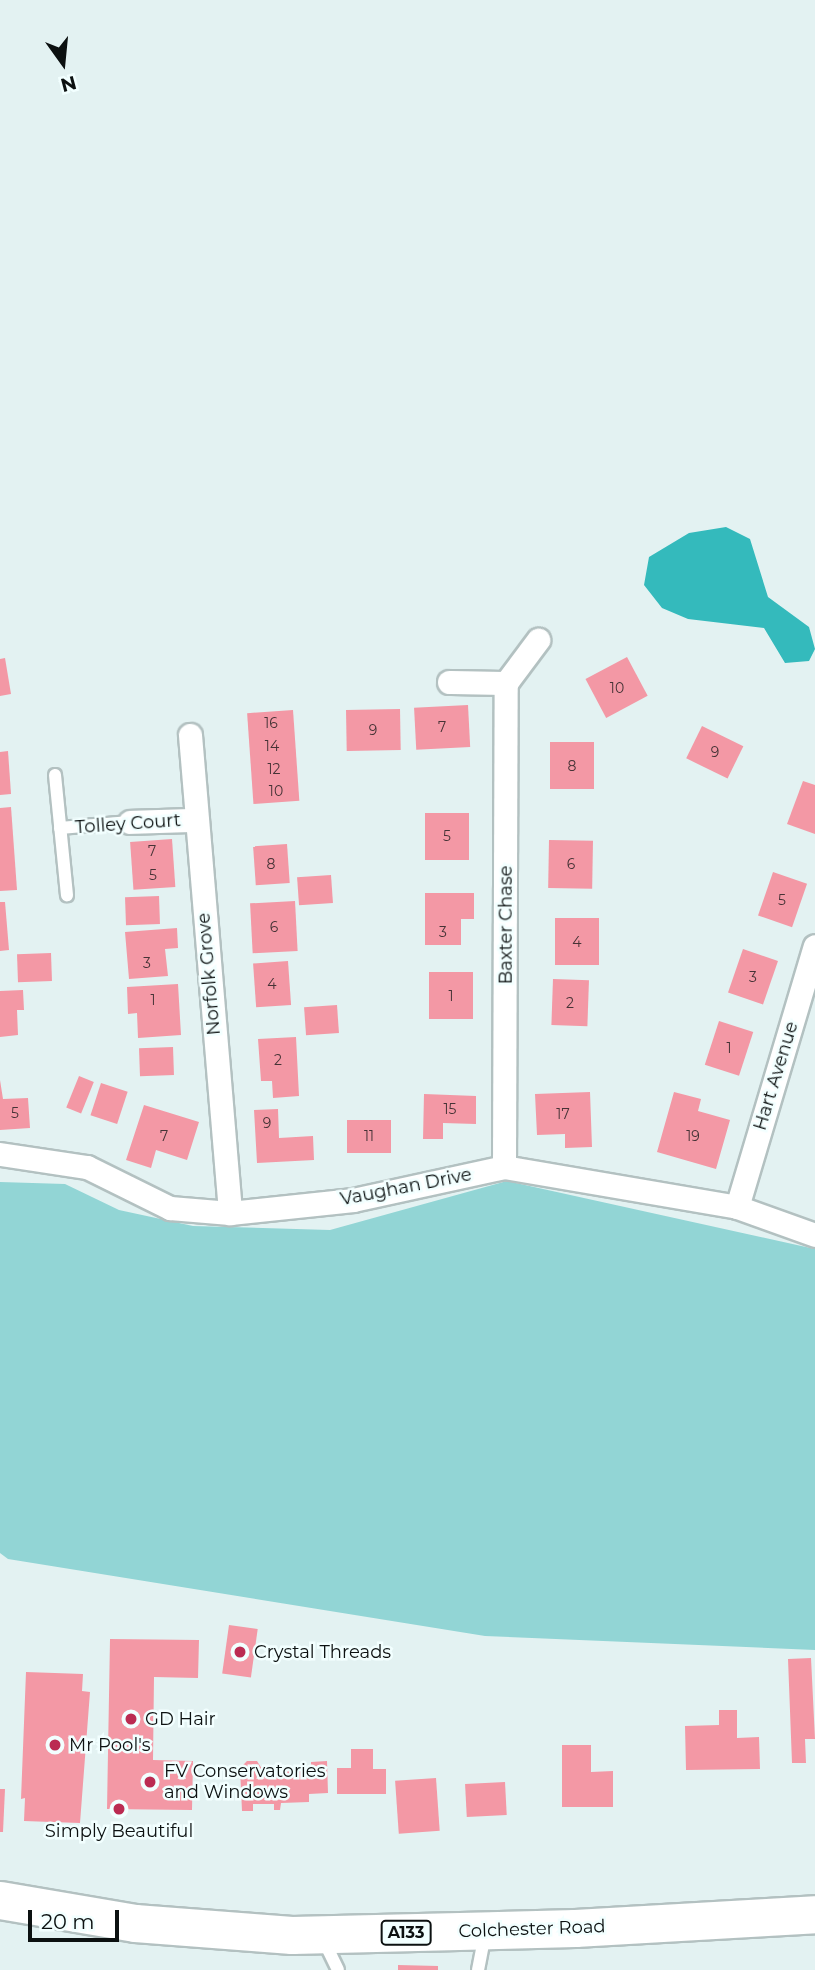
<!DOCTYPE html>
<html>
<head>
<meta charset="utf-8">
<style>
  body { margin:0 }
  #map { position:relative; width:815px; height:1970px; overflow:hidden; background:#e3f2f2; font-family:Montserrat,sans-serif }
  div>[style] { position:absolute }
  .green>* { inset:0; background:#92d5d5 }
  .water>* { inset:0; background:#34babc }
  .building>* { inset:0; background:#f398a5; transform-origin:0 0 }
  .roads { filter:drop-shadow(2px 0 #b3c1c1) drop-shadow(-2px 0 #b3c1c1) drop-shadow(0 2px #b3c1c1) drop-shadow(0 -2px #b3c1c1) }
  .lane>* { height:12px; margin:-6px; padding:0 6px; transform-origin:6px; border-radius:6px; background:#fff }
  .street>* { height:23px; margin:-11.5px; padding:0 11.5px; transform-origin:11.5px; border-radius:11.5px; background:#fff }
  .primary>* { height:37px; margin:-18.5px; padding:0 18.5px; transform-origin:18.5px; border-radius:18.5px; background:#fff }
  .dots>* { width:19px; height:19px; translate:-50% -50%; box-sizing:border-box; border:4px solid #f2ffff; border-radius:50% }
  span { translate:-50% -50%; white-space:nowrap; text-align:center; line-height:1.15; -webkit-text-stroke:5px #f2ffff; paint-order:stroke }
  .number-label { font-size:14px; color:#463336 }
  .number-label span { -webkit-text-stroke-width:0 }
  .shield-label span { padding:2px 5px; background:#f2ffff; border:2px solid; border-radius:5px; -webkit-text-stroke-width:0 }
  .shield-label { font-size:16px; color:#0c1111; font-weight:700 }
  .street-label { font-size:18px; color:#0c1111 }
  .poi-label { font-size:18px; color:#0c1111 }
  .left { translate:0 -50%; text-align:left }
  .north { position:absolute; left:28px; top:28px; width:70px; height:70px; -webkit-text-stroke:5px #f2ffff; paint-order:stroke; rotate:165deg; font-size:19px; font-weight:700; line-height:28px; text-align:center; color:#0c1111 }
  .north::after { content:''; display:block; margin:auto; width:24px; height:32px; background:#0c1111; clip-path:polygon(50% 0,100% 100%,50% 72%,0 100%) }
  .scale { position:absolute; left:28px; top:1910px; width:91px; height:32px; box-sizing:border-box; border:4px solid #0c1111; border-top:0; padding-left:9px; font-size:21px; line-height:24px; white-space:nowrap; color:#0c1111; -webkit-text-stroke:5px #f2ffff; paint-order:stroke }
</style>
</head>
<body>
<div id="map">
  <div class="green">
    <i style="clip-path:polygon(507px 1181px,815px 1249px,815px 1650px,485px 1636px,8px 1559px,0 1553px,0 1182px,65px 1184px,119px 1210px,193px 1226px,330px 1230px)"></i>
  </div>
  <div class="water">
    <i style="clip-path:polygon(726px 527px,750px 539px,768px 597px,809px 627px,815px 649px,809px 661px,785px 663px,764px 628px,688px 619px,662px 608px,644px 585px,649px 557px,689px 533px)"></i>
  </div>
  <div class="building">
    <i style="left:627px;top:657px;width:44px;height:47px;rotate:62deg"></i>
    <i style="clip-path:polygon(5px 658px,11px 694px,0 696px,0 659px)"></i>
    <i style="left:468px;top:705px;width:42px;height:54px;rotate:87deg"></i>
    <i style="left:400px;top:709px;width:41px;height:54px;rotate:89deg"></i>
    <i style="left:293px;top:710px;width:91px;height:46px;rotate:86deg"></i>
    <i style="left:702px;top:726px;width:46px;height:36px;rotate:26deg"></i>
    <i style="left:550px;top:742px;width:44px;height:47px"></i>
    <i style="clip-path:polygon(8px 751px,11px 794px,0 795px,0 752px)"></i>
    <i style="clip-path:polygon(803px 781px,815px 785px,815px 834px,787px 824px)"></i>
    <i style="clip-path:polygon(11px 807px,17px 890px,0 891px,0 808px)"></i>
    <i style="left:425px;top:813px;width:44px;height:47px"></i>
    <i style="left:172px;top:839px;width:48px;height:42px;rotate:86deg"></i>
    <i style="left:549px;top:840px;width:44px;height:48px;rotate:1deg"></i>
    <i style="left:287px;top:844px;width:39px;height:34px;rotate:86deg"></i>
    <i style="left:773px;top:872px;width:36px;height:46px;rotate:19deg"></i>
    <i style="left:331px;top:875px;width:28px;height:34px;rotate:86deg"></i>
    <i style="clip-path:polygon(425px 893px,474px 893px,474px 919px,461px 919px,461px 945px,425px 945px)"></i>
    <i style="left:159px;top:896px;width:28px;height:34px;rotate:88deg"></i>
    <i style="left:295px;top:901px;width:50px;height:45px;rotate:87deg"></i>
    <i style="clip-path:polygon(0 902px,5px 902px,9px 950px,0 951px)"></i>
    <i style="left:555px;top:918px;width:44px;height:47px"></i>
    <i style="clip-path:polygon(177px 928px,178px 948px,165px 949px,168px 976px,129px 979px,125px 932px)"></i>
    <i style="left:743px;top:949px;width:37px;height:46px;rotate:19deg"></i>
    <i style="left:51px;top:953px;width:28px;height:34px;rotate:88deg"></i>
    <i style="left:288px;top:961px;width:44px;height:35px;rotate:86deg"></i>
    <i style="left:429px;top:972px;width:44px;height:47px"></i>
    <i style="left:553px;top:979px;width:36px;height:46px;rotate:2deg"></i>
    <i style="clip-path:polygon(178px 984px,181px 1035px,138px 1038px,137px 1013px,128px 1014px,127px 987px)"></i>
    <i style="clip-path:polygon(23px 990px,24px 1010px,17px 1010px,18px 1035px,0 1037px,0 991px)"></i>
    <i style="left:337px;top:1005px;width:28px;height:33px;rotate:86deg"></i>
    <i style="left:719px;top:1021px;width:36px;height:46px;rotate:18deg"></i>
    <i style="clip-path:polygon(296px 1037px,299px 1096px,273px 1098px,272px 1081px,261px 1081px,258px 1039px)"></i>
    <i style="left:173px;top:1047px;width:28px;height:34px;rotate:88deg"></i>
    <i style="left:79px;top:1076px;width:16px;height:34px;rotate:22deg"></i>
    <i style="clip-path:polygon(0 1080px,3px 1099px,28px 1098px,30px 1128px,0 1130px)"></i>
    <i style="left:101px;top:1083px;width:28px;height:34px;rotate:18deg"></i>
    <i style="clip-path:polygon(590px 1092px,592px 1147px,565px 1148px,565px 1134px,537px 1135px,535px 1094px)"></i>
    <i style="clip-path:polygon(674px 1092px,701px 1099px,698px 1111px,730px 1120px,716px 1169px,657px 1152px)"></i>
    <i style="clip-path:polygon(424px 1094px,476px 1096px,476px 1124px,443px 1123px,443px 1139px,423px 1139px)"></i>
    <i style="clip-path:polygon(144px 1105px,199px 1122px,187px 1160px,156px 1150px,151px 1168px,126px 1160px)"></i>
    <i style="clip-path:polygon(278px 1109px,279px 1138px,313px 1136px,314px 1160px,257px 1163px,254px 1110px)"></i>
    <i style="left:347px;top:1120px;width:44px;height:33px"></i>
    <i style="left:229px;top:1625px;width:29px;height:49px;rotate:8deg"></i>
    <i style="clip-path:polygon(110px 1639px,199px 1640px,198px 1678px,154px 1677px,153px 1760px,193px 1761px,192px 1810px,107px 1809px)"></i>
    <i style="clip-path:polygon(811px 1658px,815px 1739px,805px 1739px,806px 1763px,792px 1763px,788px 1659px)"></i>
    <i style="clip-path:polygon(26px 1672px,83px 1674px,82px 1691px,90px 1692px,80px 1823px,24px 1821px,25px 1798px,21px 1799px)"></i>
    <i style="clip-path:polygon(719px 1710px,737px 1710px,737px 1738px,759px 1737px,760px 1769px,686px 1770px,685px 1726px,719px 1725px)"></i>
    <i style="clip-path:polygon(562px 1745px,591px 1745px,591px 1772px,613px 1771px,613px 1807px,562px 1807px)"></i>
    <i style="clip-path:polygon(351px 1749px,373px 1749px,373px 1769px,386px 1769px,386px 1794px,337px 1794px,337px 1768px,351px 1768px)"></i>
    <i style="clip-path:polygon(247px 1761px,257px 1761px,264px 1772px,311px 1771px,311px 1762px,327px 1761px,328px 1793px,309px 1794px,309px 1802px,281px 1803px,280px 1810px,274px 1810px,274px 1804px,253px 1804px,253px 1811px,242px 1811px,240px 1768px)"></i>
    <i style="left:436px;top:1778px;width:53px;height:41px;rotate:86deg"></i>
    <i style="left:505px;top:1782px;width:33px;height:40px;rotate:87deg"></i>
    <i style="clip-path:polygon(0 1789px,5px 1789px,3px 1832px,0 1832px)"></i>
    <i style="clip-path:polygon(398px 1965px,438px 1966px,438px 1970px,398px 1970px)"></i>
  </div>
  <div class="roads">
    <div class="lane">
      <i style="left:55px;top:775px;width:121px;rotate:84.3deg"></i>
      <i style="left:60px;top:828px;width:70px;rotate:-4.9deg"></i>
      <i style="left:323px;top:1939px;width:34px;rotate:64deg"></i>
      <i style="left:478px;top:1970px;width:36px;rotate:-79deg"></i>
    </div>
    <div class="street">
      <i style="left:449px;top:682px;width:57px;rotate:1deg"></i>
      <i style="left:190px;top:735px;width:480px;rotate:85.2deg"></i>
      <i style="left:130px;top:822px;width:65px;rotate:-1.8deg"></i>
      <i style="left:0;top:1154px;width:88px;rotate:8.5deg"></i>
      <i style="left:87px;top:1167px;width:93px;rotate:26.3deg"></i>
      <i style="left:170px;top:1208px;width:60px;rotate:4.8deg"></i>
      <i style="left:230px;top:1213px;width:124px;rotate:-6deg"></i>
      <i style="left:353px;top:1200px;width:155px;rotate:-12.3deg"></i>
      <i style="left:504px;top:1167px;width:236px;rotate:9.7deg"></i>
      <i style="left:737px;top:1207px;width:83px;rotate:19.7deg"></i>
      <i style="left:504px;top:1167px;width:484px;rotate:-89.8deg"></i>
      <i style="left:506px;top:683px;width:54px;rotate:-53.3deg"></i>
      <i style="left:737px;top:1207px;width:272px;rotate:-73.4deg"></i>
    </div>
    <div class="primary">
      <i style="left:0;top:1900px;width:137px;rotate:9.7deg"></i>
      <i style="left:135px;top:1923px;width:157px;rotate:4.4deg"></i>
      <i style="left:292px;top:1935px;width:283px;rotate:-1.4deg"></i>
      <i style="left:575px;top:1928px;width:240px;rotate:-3.3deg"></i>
    </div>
  </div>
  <div class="dots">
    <i style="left:240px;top:1652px;background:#bb2b52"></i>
    <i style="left:131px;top:1719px;background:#bb2b52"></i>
    <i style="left:55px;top:1745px;background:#bb2b52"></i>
    <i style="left:150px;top:1782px;background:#bb2b52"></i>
    <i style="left:119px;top:1809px;background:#bb2b52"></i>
  </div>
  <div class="number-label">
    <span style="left:617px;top:688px">10</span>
    <span style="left:271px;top:723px">16</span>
    <span style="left:442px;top:727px">7</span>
    <span style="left:373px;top:730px">9</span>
    <span style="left:272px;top:746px">14</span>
    <span style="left:715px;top:752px">9</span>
    <span style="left:572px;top:766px">8</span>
    <span style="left:274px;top:769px">12</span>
    <span style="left:276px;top:791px">10</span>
    <span style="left:447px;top:836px">5</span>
    <span style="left:152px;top:851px">7</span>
    <span style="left:271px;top:864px">8</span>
    <span style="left:571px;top:864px">6</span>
    <span style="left:153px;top:875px">5</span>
    <span style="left:782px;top:900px">5</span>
    <span style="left:274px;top:927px">6</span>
    <span style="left:443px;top:932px">3</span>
    <span style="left:577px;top:942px">4</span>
    <span style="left:147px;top:963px">3</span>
    <span style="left:753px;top:977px">3</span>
    <span style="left:272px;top:984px">4</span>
    <span style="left:451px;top:996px">1</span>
    <span style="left:153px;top:1000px">1</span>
    <span style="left:570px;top:1003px">2</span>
    <span style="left:729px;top:1048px">1</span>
    <span style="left:278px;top:1060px">2</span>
    <span style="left:450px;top:1109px">15</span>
    <span style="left:15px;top:1113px">5</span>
    <span style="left:563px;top:1114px">17</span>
    <span style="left:267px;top:1123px">9</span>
    <span style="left:164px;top:1136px">7</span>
    <span style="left:369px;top:1136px">11</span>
    <span style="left:693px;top:1136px">19</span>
  </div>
  <div class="shield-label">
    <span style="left:406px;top:1933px">A133</span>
  </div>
  <div class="street-label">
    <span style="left:128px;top:824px;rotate:-4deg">Tolley Court</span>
    <span style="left:506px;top:925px;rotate:-90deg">Baxter Chase</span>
    <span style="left:209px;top:974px;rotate:-95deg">Norfolk Grove</span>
    <span style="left:776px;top:1076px;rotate:-73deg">Hart Avenue</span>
    <span style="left:406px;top:1187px;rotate:-11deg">Vaughan Drive</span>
    <span style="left:532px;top:1929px;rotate:-2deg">Colchester Road</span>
  </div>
  <div class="poi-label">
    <span class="left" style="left:254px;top:1652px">Crystal Threads</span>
    <span class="left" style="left:145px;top:1719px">GD Hair</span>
    <span class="left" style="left:69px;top:1745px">Mr Pool's</span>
    <span class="left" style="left:164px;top:1782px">FV Conservatories<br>and Windows</span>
    <span style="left:119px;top:1831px">Simply Beautiful</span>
  </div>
  <div class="north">N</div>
  <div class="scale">20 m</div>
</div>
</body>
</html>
